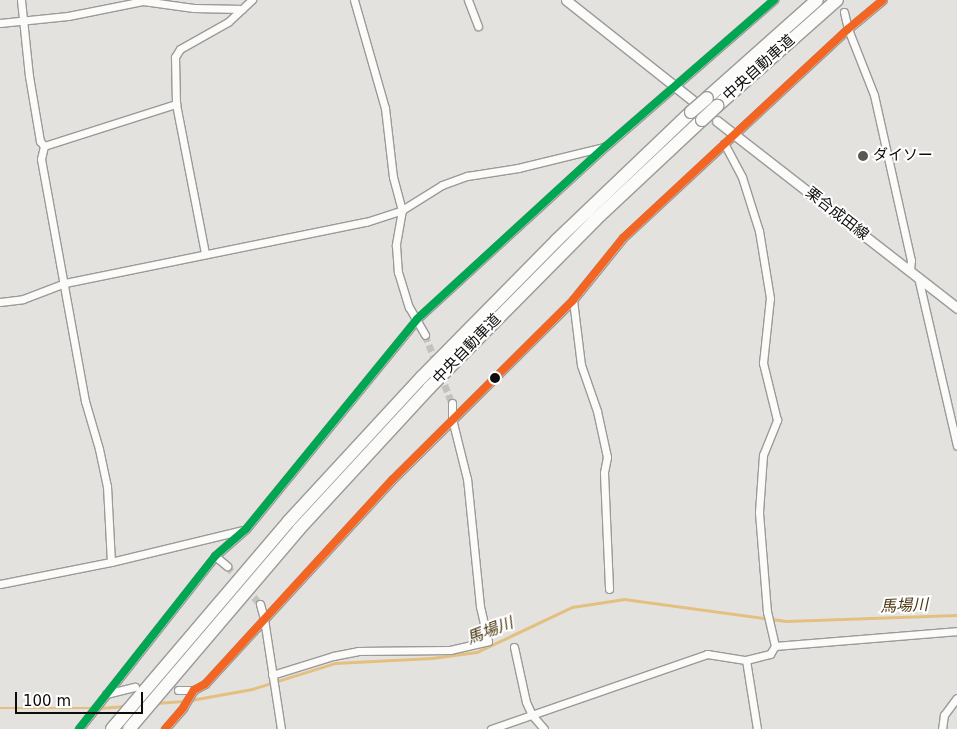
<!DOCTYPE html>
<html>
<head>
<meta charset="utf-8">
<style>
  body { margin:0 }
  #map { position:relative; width:957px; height:729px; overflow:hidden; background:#e4e2df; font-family:"DejaVu Sans","Noto Sans JP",sans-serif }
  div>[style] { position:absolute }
  .stream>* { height:2.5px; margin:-1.25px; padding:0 1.25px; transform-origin:1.25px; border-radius:1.25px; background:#e3c080 }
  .street-tunnel>* { height:7px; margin-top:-3.5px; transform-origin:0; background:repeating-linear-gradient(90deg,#c4c2bf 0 7px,transparent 0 10.5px) }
  .roads { filter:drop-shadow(1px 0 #9b9a98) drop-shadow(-1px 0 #9b9a98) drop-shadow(0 1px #9b9a98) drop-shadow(0 -1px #9b9a98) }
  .street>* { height:7px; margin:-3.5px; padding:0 3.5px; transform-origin:3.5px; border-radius:3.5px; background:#fbfbfa }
  .secondary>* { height:9px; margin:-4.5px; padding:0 4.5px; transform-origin:4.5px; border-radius:4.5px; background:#fbfbfa }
  .highway>* { height:12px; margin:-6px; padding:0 6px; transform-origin:6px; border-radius:6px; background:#fbfbfa }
  .bridges { filter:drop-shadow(1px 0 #9b9a98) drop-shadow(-1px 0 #9b9a98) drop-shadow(0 1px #9b9a98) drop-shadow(0 -1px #9b9a98) }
  .highway-bridge>* { height:12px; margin:-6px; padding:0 6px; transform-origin:6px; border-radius:6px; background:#fbfbfa }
  .bus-1>* { height:8px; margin:-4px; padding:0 4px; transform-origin:4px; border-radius:4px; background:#00a651 }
  .bus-2>* { height:8px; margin:-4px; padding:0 4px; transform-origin:4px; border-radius:4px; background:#f26522 }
  .dots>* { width:14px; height:14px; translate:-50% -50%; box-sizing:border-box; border:2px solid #fff; border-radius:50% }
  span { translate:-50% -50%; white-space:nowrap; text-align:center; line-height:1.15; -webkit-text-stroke:4px #fff; paint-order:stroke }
  .street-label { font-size:15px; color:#0e0d0c }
  .poi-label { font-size:15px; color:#0e0d0c }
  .left { translate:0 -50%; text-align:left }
  .water-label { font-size:16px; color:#4b3711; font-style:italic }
  .scale { position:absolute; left:15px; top:692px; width:128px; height:22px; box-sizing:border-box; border:2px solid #0e0d0c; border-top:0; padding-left:6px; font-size:15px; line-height:18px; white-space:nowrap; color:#0e0d0c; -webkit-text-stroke:4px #fff; paint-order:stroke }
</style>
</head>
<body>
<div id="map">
  <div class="stream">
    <i style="left:191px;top:700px;width:62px;rotate:-10.2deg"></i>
    <i style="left:252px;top:689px;width:87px;rotate:-17.4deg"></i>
    <i style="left:335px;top:663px;width:97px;rotate:-3deg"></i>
    <i style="left:432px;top:658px;width:45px;rotate:-7.6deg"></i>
    <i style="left:477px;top:652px;width:105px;rotate:-25.3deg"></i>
    <i style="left:572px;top:607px;width:53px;rotate:-8.7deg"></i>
    <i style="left:624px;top:599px;width:163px;rotate:7.7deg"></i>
    <i style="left:786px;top:621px;width:171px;rotate:-2deg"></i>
    <i style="left:156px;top:703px;width:30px;rotate:-4deg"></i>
    <i style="left:0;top:708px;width:93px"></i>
    <i style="left:99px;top:708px;width:27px;rotate:-4deg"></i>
  </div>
  <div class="street-tunnel">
    <i style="left:425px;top:335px;width:32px;rotate:68deg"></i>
    <i style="left:441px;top:375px;width:30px;rotate:69deg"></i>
    <i style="left:227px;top:566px;width:20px;rotate:49deg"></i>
    <i style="left:247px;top:589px;width:20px;rotate:49deg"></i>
  </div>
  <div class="roads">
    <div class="street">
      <i style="left:21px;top:0;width:76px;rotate:84deg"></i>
      <i style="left:29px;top:76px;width:66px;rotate:80.4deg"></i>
      <i style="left:40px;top:141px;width:6px;rotate:51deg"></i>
      <i style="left:44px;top:146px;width:13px;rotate:103deg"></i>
      <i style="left:41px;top:159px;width:246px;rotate:79.7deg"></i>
      <i style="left:85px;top:401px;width:50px;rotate:73.7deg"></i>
      <i style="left:99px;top:449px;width:38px;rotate:78deg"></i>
      <i style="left:107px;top:486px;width:76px;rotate:87deg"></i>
      <i style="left:354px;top:0;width:112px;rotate:74deg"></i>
      <i style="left:385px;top:108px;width:69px;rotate:83.4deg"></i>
      <i style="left:393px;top:177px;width:34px;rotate:75deg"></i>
      <i style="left:402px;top:210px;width:36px;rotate:100deg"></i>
      <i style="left:396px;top:245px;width:27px;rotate:86deg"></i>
      <i style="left:398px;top:272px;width:37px;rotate:73deg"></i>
      <i style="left:409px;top:307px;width:32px;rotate:60deg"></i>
      <i style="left:468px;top:0;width:28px;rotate:69deg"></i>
      <i style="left:844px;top:12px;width:17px;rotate:77deg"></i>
      <i style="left:848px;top:29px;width:71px;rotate:68.5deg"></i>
      <i style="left:874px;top:95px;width:169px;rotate:77.4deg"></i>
      <i style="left:911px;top:260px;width:10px;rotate:96deg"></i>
      <i style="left:0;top:23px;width:68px;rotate:-5.9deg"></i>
      <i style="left:68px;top:16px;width:76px;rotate:-11.3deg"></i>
      <i style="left:143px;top:1px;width:51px;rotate:7.8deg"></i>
      <i style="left:194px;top:8px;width:48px;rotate:1.2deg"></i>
      <i style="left:176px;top:104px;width:152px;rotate:79deg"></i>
      <i style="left:44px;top:146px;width:139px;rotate:-17.7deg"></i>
      <i style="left:176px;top:104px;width:47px;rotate:-91.2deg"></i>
      <i style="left:175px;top:57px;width:9px;rotate:-58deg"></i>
      <i style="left:180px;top:49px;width:55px;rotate:-29.4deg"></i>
      <i style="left:228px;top:22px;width:33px;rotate:-43deg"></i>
      <i style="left:918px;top:277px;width:173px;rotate:77deg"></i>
      <i style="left:573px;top:300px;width:65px;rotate:83deg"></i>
      <i style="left:581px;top:365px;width:49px;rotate:70.8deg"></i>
      <i style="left:597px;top:411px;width:47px;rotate:77.7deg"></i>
      <i style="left:607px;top:457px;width:16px;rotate:101deg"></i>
      <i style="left:604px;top:473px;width:116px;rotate:87.5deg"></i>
      <i style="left:0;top:302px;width:23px;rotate:-7deg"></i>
      <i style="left:23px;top:299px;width:45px;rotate:-20.9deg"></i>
      <i style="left:65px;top:283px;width:307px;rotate:-11.5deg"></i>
      <i style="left:366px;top:222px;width:38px;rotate:-18deg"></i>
      <i style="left:402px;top:210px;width:47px;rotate:-32deg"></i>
      <i style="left:442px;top:185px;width:27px;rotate:-20deg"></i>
      <i style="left:467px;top:176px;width:52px;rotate:-8.9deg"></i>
      <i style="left:518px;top:168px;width:89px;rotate:-13.7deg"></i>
      <i style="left:215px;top:556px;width:16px;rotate:40deg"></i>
      <i style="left:0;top:584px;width:113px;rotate:-11.2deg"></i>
      <i style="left:111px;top:562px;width:136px;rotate:-13.6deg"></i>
      <i style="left:260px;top:604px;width:16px;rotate:75deg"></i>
      <i style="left:264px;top:619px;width:111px;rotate:81.2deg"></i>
      <i style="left:775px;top:646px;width:183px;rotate:-4.7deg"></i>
      <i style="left:514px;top:647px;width:56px;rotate:77.7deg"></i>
      <i style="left:526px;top:702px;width:14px;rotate:65deg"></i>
      <i style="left:532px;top:715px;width:18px;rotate:49deg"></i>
      <i style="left:746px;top:660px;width:70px;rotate:80.9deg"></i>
      <i style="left:272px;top:675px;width:64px;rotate:-17.3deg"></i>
      <i style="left:333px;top:656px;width:25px;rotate:-11deg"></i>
      <i style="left:358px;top:651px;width:92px;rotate:-0.6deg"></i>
      <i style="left:450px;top:650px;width:39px;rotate:-13deg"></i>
      <i style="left:488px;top:641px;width:36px;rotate:-103deg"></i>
      <i style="left:480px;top:606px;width:128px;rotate:-95.8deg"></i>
      <i style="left:467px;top:479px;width:62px;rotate:-104deg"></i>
      <i style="left:452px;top:419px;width:16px;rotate:-90deg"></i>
      <i style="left:178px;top:690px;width:16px"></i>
      <i style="left:106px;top:694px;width:30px;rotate:-14deg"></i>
      <i style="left:79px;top:729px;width:220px;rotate:-51.8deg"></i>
      <i style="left:215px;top:556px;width:41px;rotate:-41.1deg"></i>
      <i style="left:246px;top:529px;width:271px;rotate:-50.8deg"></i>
      <i style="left:417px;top:319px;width:256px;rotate:-42.5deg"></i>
      <i style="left:606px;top:146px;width:223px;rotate:-41deg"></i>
      <i style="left:165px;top:729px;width:28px;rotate:-49deg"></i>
      <i style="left:183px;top:708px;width:21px;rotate:-59deg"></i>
      <i style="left:194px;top:690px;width:13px;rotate:-29deg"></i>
      <i style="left:205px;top:684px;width:277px;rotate:-47.5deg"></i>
      <i style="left:392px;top:480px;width:255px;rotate:-44.8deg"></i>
      <i style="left:573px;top:300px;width:80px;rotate:-51.1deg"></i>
      <i style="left:623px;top:238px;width:307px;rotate:-42.9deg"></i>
      <i style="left:848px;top:29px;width:45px;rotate:-39.6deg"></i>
      <i style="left:491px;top:729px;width:229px;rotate:-19.1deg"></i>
      <i style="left:707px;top:654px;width:39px;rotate:9deg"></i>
      <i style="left:746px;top:660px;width:25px;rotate:-14deg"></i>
      <i style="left:770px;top:654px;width:9px;rotate:-58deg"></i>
      <i style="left:775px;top:646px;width:35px;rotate:-103deg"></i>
      <i style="left:767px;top:612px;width:100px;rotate:-94.6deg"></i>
      <i style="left:759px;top:512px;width:57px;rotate:-86deg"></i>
      <i style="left:763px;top:455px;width:38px;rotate:-68deg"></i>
      <i style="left:777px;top:420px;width:59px;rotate:-103.8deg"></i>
      <i style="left:763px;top:363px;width:65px;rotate:-83.9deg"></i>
      <i style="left:770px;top:298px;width:68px;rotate:-99.3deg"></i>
      <i style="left:759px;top:231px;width:57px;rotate:-107.5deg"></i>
      <i style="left:742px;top:177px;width:38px;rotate:-118deg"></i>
      <i style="left:942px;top:729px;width:14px;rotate:-82deg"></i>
      <i style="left:944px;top:715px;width:21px;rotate:-53deg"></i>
    </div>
    <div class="secondary">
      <i style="left:566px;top:0;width:161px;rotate:38.4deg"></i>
      <i style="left:717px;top:121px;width:304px;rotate:37.9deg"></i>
    </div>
    <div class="highway">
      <i style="left:707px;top:98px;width:147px;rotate:-41.7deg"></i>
      <i style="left:717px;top:106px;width:160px;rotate:-41.5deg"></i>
      <i style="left:112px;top:729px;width:273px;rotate:-49.6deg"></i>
      <i style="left:289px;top:521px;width:196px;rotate:-47.3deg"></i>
      <i style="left:422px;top:377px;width:192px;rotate:-45.4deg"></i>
      <i style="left:557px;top:240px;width:185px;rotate:-43.7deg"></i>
      <i style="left:129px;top:729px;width:262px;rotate:-49.6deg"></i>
      <i style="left:299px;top:529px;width:192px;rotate:-47.3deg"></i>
      <i style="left:429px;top:388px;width:236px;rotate:-45.3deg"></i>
      <i style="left:595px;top:220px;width:146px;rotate:-43.1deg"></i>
    </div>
  </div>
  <div class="bridges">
    <div class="highway-bridge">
      <i style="left:691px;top:112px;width:21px;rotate:-41deg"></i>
      <i style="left:702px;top:120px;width:21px;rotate:-43deg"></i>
    </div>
  </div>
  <div class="bus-1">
    <i style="left:79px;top:729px;width:220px;rotate:-51.8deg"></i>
    <i style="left:215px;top:556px;width:41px;rotate:-41.1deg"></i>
    <i style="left:246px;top:529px;width:271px;rotate:-50.8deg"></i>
    <i style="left:417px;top:319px;width:256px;rotate:-42.5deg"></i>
    <i style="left:606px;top:146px;width:223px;rotate:-41deg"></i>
  </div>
  <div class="bus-2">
    <i style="left:165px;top:729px;width:28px;rotate:-49deg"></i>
    <i style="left:183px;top:708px;width:21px;rotate:-59deg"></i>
    <i style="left:194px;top:690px;width:13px;rotate:-29deg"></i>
    <i style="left:205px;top:684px;width:277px;rotate:-47.5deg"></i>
    <i style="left:392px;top:480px;width:255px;rotate:-44.8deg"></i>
    <i style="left:573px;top:300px;width:80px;rotate:-51.1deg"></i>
    <i style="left:623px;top:238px;width:307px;rotate:-42.9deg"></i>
    <i style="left:848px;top:29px;width:45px;rotate:-39.6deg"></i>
  </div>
  <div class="dots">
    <i style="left:863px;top:156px;background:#595856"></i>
    <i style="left:495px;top:378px;background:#0e0d0c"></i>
  </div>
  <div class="street-label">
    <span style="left:759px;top:68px;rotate:-42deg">中央自動車道</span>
    <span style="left:837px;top:214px;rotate:38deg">栗合成田線</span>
    <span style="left:467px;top:349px;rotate:-46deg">中央自動車道</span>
  </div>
  <div class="poi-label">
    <span class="left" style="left:873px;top:156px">ダイソー</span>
  </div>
  <div class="water-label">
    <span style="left:904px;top:606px;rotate:-2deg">馬場川</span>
    <span style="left:490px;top:631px;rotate:-21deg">馬場川</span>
  </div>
  <div class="scale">100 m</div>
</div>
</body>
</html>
